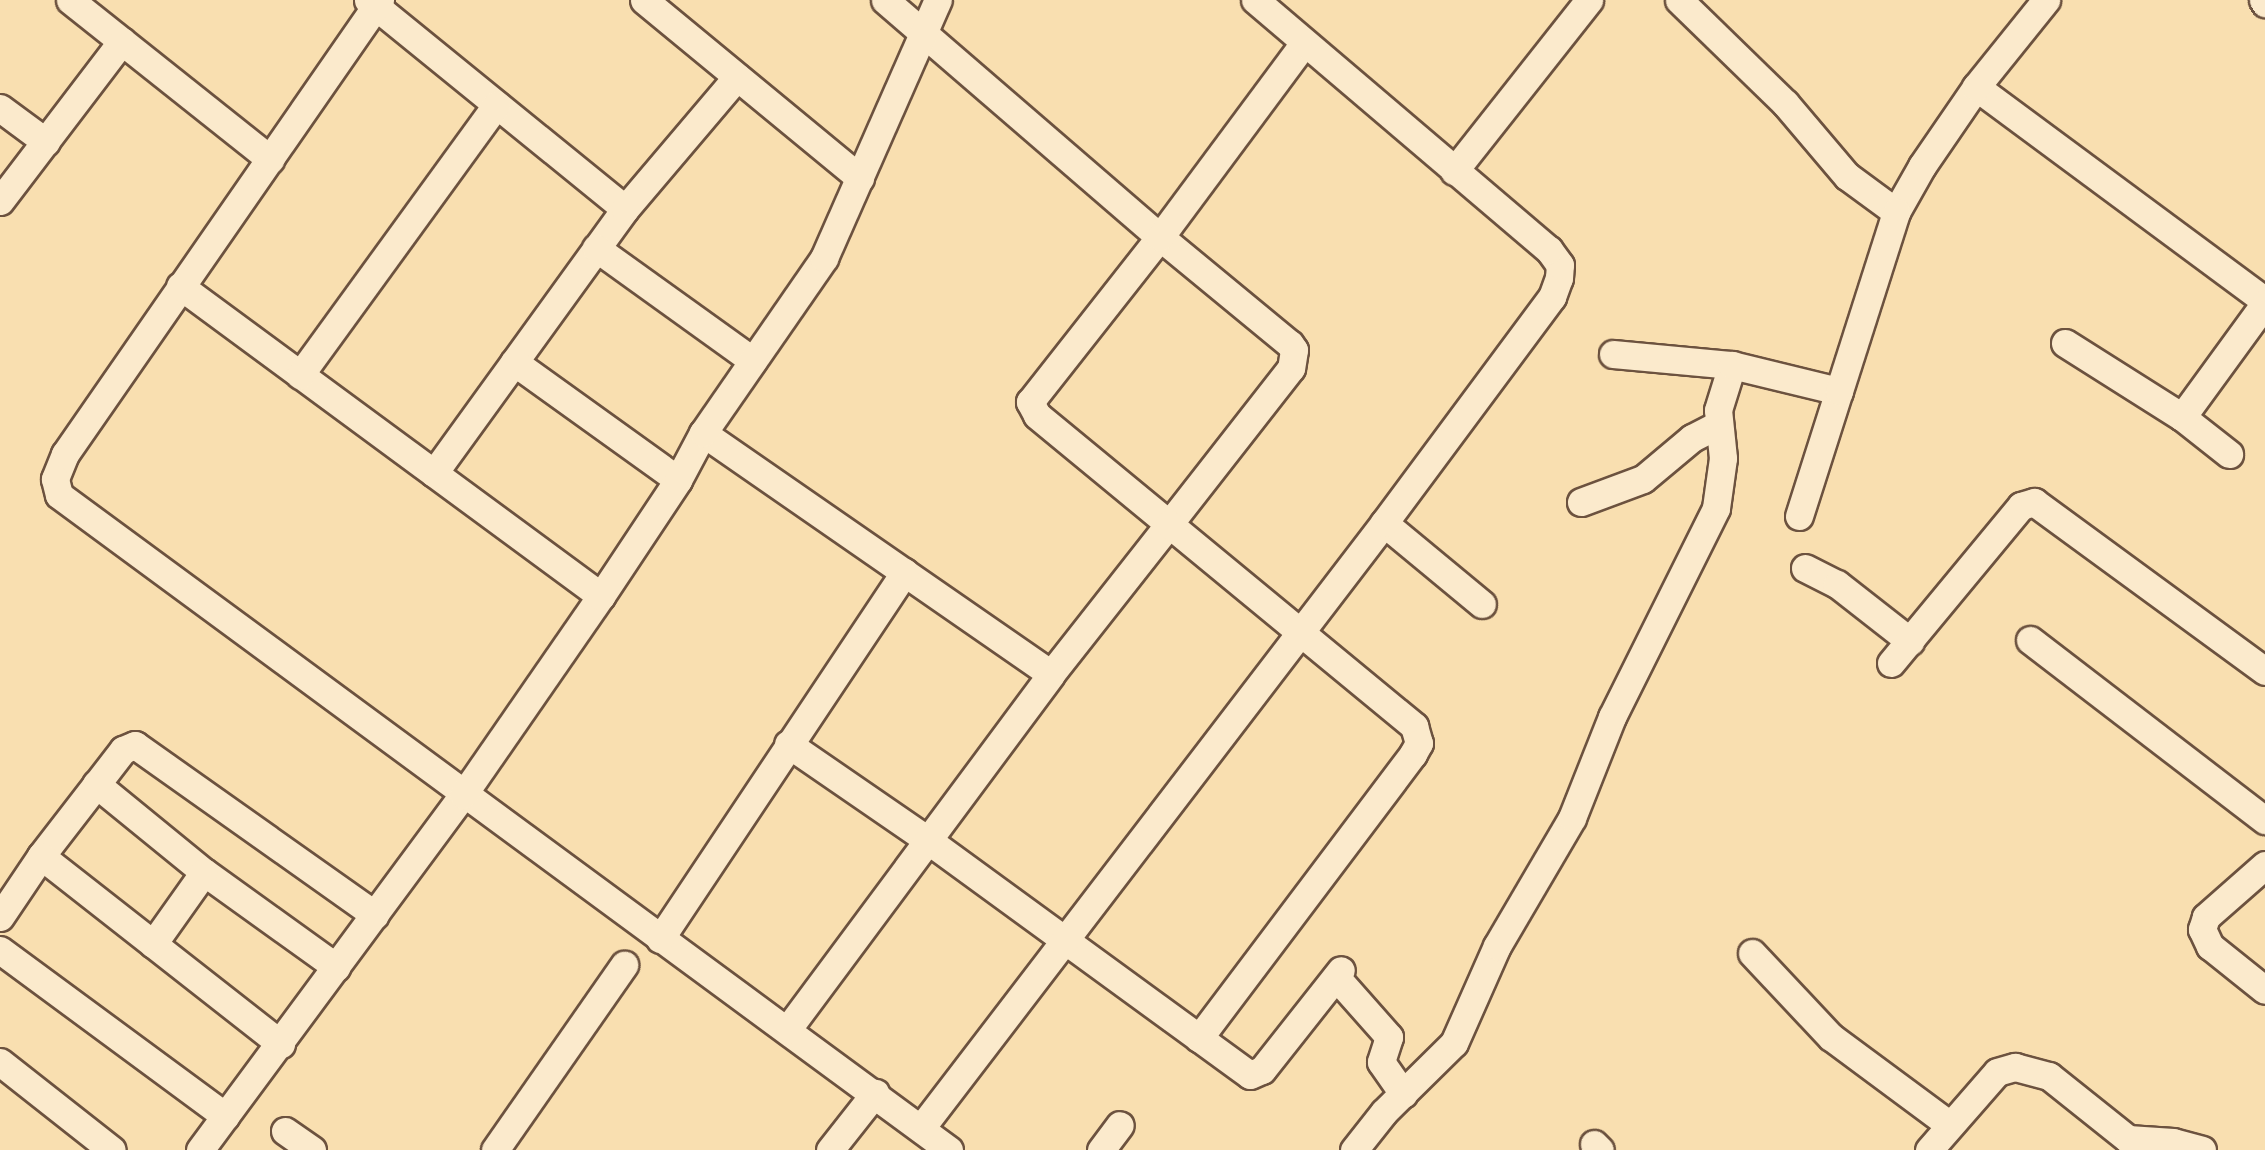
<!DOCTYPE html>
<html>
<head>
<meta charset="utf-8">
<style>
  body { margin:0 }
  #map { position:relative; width:2265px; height:1150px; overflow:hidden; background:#f9dfb0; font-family:"IM FELL English",serif }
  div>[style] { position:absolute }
  .roads { filter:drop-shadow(2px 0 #6c523f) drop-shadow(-2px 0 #6c523f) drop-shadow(0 2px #6c523f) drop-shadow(0 -2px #6c523f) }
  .minor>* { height:27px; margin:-13.5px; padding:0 13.5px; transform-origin:13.5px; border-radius:13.5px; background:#fbeacc }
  span { translate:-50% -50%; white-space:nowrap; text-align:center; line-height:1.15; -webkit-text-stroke:5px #fbeacc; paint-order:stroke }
</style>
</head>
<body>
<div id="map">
  <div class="roads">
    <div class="minor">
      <i style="left:70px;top:0;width:256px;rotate:38.5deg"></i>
      <i style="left:368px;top:0;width:331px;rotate:39.1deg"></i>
      <i style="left:625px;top:209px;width:326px;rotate:125.9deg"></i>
      <i style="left:380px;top:0;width:553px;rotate:124.75deg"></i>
      <i style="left:65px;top:454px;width:27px;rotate:112deg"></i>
      <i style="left:55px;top:479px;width:16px;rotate:76deg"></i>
      <i style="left:59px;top:495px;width:1105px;rotate:36.35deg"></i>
      <i style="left:644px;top:0;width:280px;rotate:39.5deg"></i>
      <i style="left:885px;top:0;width:363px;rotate:40.8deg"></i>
      <i style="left:1160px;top:237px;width:168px;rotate:39.5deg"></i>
      <i style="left:1290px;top:344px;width:7px;rotate:56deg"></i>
      <i style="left:1294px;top:350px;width:18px;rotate:99deg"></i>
      <i style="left:1291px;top:368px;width:198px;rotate:128deg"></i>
      <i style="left:1169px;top:524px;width:171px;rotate:-140.5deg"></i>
      <i style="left:1037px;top:415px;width:15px;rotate:-118deg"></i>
      <i style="left:1030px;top:402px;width:210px;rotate:-51.8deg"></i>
      <i style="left:1160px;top:237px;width:242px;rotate:-53.4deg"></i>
      <i style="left:1679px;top:0;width:148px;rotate:44.2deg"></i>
      <i style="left:1785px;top:103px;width:96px;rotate:49.7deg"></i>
      <i style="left:1847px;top:176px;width:61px;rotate:36.3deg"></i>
      <i style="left:1896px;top:212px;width:53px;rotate:-60.5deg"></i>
      <i style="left:1922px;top:166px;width:96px;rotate:-55.6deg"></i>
      <i style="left:1976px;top:87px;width:360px;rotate:36.5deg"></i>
      <i style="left:2263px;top:0;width:4px;rotate:56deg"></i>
      <i style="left:1976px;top:87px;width:112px;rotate:-51.2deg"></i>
      <i style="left:0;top:108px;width:57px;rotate:36.5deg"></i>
      <i style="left:1454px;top:171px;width:218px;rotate:-51.7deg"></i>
      <i style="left:0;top:201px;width:201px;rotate:-52.7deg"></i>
      <i style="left:625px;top:209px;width:173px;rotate:-49.7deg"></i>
      <i style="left:596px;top:248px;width:193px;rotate:35.7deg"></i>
      <i style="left:180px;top:286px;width:523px;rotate:36.37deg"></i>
      <i style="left:2065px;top:343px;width:138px;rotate:32.3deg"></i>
      <i style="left:2182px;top:417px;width:60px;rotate:38.2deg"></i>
      <i style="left:1613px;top:354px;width:120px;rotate:5.3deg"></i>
      <i style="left:514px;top:362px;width:202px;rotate:35.7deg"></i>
      <i style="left:300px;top:375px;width:334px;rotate:-54deg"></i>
      <i style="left:2182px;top:417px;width:141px;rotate:-53.9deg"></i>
      <i style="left:703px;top:433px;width:423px;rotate:34.7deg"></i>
      <i style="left:1051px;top:674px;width:191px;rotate:-51.8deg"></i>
      <i style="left:1169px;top:524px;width:318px;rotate:39.5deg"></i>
      <i style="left:1414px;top:726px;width:18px;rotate:74deg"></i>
      <i style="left:1419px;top:743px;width:13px;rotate:119deg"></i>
      <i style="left:1413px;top:754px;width:356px;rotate:127deg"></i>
      <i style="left:1581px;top:502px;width:66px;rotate:-20.4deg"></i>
      <i style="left:1643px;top:479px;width:64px;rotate:-39.9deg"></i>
      <i style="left:1692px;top:438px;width:30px;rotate:-27deg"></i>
      <i style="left:1799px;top:516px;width:131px;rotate:-72.3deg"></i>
      <i style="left:1384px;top:523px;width:127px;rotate:39.6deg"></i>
      <i style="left:1805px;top:568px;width:36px;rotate:27deg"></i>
      <i style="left:1837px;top:584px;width:93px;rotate:38deg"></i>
      <i style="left:2030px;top:640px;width:296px;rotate:37.5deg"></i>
      <i style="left:1891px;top:663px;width:204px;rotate:-50.4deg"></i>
      <i style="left:2021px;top:506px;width:14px;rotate:-17deg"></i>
      <i style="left:2034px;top:502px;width:286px;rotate:36.2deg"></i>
      <i style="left:788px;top:744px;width:171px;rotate:34.5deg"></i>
      <i style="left:929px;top:841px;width:397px;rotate:36.1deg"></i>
      <i style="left:1250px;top:1075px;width:13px;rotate:-23deg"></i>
      <i style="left:1262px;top:1070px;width:127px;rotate:-51.7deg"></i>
      <i style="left:96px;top:784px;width:139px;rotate:39.2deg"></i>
      <i style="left:204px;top:872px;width:163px;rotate:35.7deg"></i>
      <i style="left:41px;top:856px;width:134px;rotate:-52.3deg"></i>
      <i style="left:123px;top:750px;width:13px;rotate:-23deg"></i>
      <i style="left:135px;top:745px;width:294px;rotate:35.3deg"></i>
      <i style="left:2265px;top:865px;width:79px;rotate:138.6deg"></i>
      <i style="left:2206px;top:917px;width:13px;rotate:108deg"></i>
      <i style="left:2202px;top:929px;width:19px;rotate:65deg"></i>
      <i style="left:2210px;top:946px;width:70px;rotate:38.7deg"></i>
      <i style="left:0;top:917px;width:73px;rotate:-56.1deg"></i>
      <i style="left:41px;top:856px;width:305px;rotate:38.1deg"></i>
      <i style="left:660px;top:939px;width:441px;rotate:-56.3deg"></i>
      <i style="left:153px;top:944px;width:88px;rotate:-54.7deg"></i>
      <i style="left:0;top:950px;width:280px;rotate:36.4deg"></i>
      <i style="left:1752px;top:953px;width:115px;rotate:46.8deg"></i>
      <i style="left:1831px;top:1037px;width:148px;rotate:36.5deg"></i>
      <i style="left:1336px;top:977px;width:80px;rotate:48.5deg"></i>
      <i style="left:1389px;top:1037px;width:26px;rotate:108deg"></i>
      <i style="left:1381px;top:1062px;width:39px;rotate:55deg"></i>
      <i style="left:787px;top:1030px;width:443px;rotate:-53.4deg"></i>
      <i style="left:0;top:1062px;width:142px;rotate:38.2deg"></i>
      <i style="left:921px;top:1128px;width:762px;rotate:-52.57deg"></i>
      <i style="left:1384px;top:523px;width:282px;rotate:-53.4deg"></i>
      <i style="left:1552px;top:297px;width:20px;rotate:-70deg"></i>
      <i style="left:1559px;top:278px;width:13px;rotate:-86deg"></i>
      <i style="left:1560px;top:265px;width:19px;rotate:-126deg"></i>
      <i style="left:1549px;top:250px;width:386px;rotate:-139.6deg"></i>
      <i style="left:285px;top:1131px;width:33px;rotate:35deg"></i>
      <i style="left:1594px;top:1144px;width:8px;rotate:45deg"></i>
      <i style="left:200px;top:1150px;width:442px;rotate:-53.5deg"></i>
      <i style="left:463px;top:795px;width:242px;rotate:-55.3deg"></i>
      <i style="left:601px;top:596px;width:139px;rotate:-56.4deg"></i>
      <i style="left:678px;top:480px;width:53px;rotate:-62deg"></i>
      <i style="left:703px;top:433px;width:213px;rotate:-55.3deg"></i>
      <i style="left:824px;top:258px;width:282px;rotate:-66.2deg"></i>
      <i style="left:495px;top:1150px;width:226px;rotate:-55.1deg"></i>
      <i style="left:830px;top:1150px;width:73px;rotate:-51.7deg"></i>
      <i style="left:1101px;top:1150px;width:31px;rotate:-53deg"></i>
      <i style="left:1354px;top:1150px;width:48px;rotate:-51.7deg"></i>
      <i style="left:1384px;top:1112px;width:98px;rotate:-44.6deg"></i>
      <i style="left:1454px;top:1043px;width:106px;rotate:-66.1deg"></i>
      <i style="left:1497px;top:946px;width:148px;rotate:-59.6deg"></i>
      <i style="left:1572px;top:818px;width:109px;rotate:-68.4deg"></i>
      <i style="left:1612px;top:717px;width:233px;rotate:-63.5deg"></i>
      <i style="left:1716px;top:508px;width:50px;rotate:-82deg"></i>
      <i style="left:1723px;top:458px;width:48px;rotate:-95.9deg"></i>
      <i style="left:1718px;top:410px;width:47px;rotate:-72.7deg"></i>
      <i style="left:1732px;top:365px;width:110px;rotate:13.7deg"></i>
      <i style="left:1839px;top:391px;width:188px;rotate:-72.3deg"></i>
      <i style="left:1929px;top:1150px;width:103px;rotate:-48.9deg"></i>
      <i style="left:1997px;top:1072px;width:19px;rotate:-16deg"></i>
      <i style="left:2015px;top:1067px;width:35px;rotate:15deg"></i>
      <i style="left:2049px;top:1076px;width:101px;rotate:38.6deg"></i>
      <i style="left:2128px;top:1139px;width:45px;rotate:3.8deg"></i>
      <i style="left:2173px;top:1142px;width:30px;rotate:15deg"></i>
    </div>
  </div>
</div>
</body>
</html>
